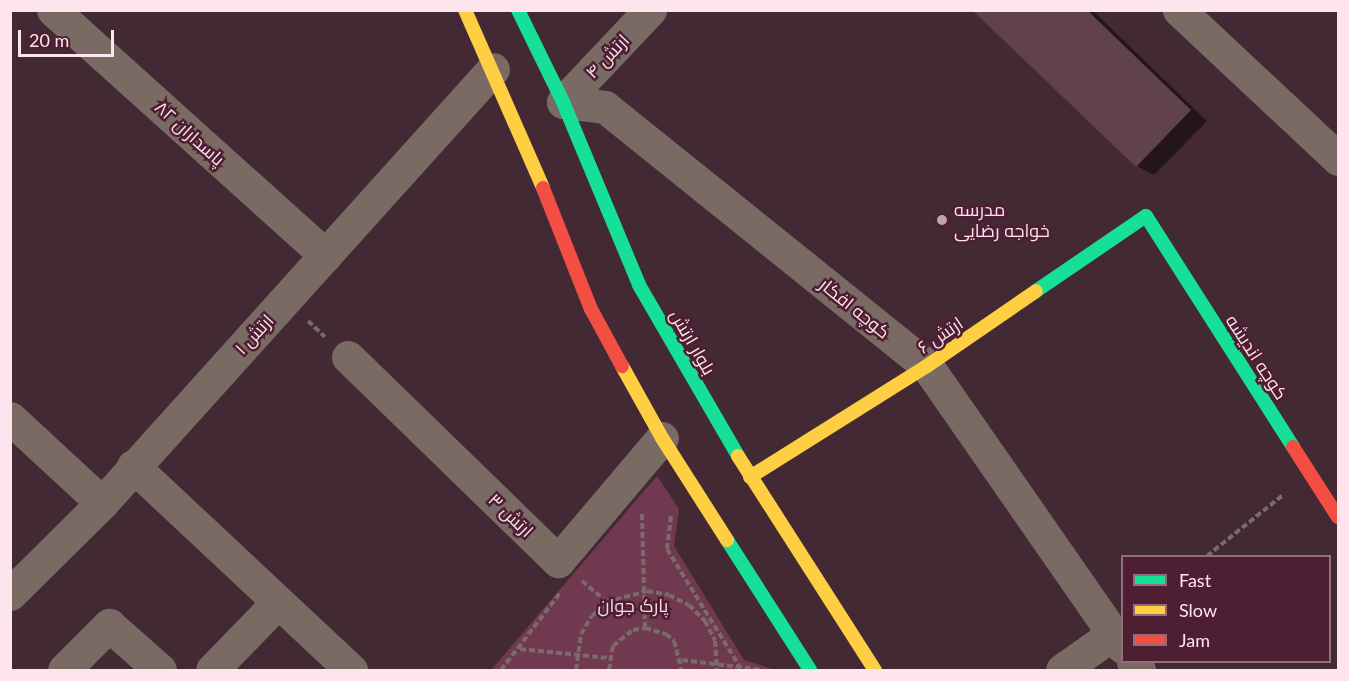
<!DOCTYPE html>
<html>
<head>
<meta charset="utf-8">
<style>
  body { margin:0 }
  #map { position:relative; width:1349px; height:681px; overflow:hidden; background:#432934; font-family:Lato,Cairo,sans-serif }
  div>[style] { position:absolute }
  .green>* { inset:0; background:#71394f }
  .shadow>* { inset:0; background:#0007 }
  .building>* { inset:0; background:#61424a }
  .path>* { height:4px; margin-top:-2px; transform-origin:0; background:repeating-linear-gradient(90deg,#7a6a6b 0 6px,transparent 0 9px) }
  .street>* { height:33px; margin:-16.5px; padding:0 16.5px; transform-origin:16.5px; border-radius:16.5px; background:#796a63 }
  .fast>* { height:14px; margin:-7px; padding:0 7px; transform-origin:7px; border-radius:7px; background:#16e098 }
  .slow>* { height:14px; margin:-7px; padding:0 7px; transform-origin:7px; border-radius:7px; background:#ffcf43 }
  .jam>* { height:14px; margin:-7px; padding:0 7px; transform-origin:7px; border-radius:7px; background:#f24e42 }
  .dots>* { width:16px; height:16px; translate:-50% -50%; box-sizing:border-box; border:3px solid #4e1e32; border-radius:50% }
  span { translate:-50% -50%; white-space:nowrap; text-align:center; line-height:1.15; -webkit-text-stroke:5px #4e1e32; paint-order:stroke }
  .street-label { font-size:18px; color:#fee4ec }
  .poi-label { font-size:18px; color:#fee4ec }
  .left { translate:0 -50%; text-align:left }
  .park-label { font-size:18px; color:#f8dbe4 }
  .frame { position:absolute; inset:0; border:12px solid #fee4ec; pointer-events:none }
  .legend { position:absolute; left:1121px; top:555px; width:210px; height:108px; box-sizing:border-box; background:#4e1e32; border:2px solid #946d7c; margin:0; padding:8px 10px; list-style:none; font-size:18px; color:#fee4ec }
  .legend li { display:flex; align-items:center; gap:12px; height:30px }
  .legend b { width:30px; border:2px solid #946d7c }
  .scale { position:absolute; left:18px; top:30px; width:96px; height:27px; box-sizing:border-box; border:3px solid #fee4ec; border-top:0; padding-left:8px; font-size:18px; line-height:21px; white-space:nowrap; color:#fee4ec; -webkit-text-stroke:4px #4e1e32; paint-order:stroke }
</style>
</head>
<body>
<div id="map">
  <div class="green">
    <i style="clip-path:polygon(657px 476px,679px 509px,674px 546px,744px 660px,776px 670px,491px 670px)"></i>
  </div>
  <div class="shadow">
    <i style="clip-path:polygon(974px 10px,1092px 10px,1207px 121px,1154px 175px,1137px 166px)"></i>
  </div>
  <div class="building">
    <i style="clip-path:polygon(972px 10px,1087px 10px,1191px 110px,1136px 167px)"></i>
  </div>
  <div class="path">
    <i style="left:308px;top:321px;width:23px;rotate:43deg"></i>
    <i style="left:642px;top:514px;width:114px;rotate:88.5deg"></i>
    <i style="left:671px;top:516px;width:33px;rotate:97deg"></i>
    <i style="left:667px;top:549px;width:139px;rotate:58.3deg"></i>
    <i style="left:1207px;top:556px;width:99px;rotate:-38.8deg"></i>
    <i style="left:582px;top:581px;width:33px;rotate:40deg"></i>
    <i style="left:520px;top:649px;width:89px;rotate:5.8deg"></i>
    <i style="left:682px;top:660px;width:82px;rotate:7deg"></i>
    <i style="left:501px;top:670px;width:97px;rotate:-52.5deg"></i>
    <i style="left:576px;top:670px;width:36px;rotate:-82deg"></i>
    <i style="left:581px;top:634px;width:21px;rotate:-59deg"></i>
    <i style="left:592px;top:616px;width:21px;rotate:-43deg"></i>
    <i style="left:607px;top:602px;width:41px;rotate:-15.4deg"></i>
    <i style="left:647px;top:591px;width:22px;rotate:10deg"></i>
    <i style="left:669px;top:595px;width:22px;rotate:27deg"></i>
    <i style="left:689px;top:605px;width:23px;rotate:45deg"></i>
    <i style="left:705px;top:621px;width:22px;rotate:63deg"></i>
    <i style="left:715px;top:641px;width:29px;rotate:86deg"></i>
    <i style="left:609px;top:670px;width:24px;rotate:-81deg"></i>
    <i style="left:613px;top:646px;width:26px;rotate:-39deg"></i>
    <i style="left:633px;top:630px;width:12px;rotate:-9deg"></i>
    <i style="left:645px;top:628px;width:22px;rotate:16deg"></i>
    <i style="left:666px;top:634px;width:11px;rotate:41deg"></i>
    <i style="left:674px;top:641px;width:30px;rotate:75deg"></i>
  </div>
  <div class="street">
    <i style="left:53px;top:10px;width:367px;rotate:42deg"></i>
    <i style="left:1179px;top:10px;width:218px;rotate:43.1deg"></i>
    <i style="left:563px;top:102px;width:42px;rotate:6.8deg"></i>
    <i style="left:605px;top:107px;width:413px;rotate:38.8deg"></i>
    <i style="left:927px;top:366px;width:342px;rotate:55.2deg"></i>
    <i style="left:563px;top:102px;width:127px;rotate:-46.6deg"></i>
    <i style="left:348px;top:357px;width:293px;rotate:44.2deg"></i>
    <i style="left:558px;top:561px;width:161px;rotate:-49.8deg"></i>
    <i style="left:10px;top:418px;width:125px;rotate:42.7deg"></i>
    <i style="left:133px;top:466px;width:299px;rotate:43.1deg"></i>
    <i style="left:10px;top:594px;width:129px;rotate:-44.7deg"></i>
    <i style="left:102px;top:503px;width:584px;rotate:-47.98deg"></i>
    <i style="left:1133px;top:662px;width:10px;rotate:53deg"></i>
    <i style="left:64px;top:670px;width:64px;rotate:-45deg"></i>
    <i style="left:109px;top:625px;width:68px;rotate:41.4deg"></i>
    <i style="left:212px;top:670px;width:93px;rotate:-45.9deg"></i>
    <i style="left:1062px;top:670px;width:62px;rotate:-35.2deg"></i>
  </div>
  <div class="fast">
    <i style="left:518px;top:10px;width:102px;rotate:63.9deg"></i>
    <i style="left:563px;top:102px;width:198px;rotate:67.4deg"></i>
    <i style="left:639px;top:285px;width:198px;rotate:59.9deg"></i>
    <i style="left:1036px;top:291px;width:133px;rotate:-34.3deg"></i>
    <i style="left:1146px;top:216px;width:274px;rotate:57.5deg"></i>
    <i style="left:727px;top:540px;width:154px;rotate:57.4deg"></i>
  </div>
  <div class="slow">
    <i style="left:465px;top:10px;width:194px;rotate:66.3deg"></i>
    <i style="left:622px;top:366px;width:82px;rotate:60.9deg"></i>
    <i style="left:662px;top:438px;width:121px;rotate:57.5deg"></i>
    <i style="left:738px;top:456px;width:254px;rotate:57.4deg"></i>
    <i style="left:750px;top:477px;width:209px;rotate:-32.1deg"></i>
    <i style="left:927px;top:366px;width:132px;rotate:-34.5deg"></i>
  </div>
  <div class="jam">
    <i style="left:543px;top:188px;width:130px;rotate:68.4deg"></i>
    <i style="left:591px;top:309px;width:65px;rotate:61.5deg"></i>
    <i style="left:1293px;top:447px;width:83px;rotate:57.3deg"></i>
  </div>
  <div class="dots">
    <i style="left:942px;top:220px;background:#bda3ac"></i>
  </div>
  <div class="street-label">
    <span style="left:607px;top:56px;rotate:-46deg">ارتش ۴</span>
    <span style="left:190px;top:133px;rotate:42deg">پاسداران ۸۲</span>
    <span style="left:855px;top:308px;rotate:39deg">کوچه افکار</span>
    <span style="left:254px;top:334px;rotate:-47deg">ارتش ۱</span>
    <span style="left:940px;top:335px;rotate:-34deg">ارتش ۶</span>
    <span style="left:693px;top:342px;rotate:60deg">بلوار ارتش</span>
    <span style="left:1257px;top:357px;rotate:57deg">کوچه اندیشه</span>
    <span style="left:511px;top:515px;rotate:44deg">ارتش ۳</span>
  </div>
  <div class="poi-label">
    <span class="left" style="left:954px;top:220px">مدرسه<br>خواجه رضایی</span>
  </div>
  <div class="park-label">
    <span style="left:633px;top:605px">پارک جوان</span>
  </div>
  <div class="frame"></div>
  <ul class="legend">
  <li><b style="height:8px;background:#16e098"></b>Fast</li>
  <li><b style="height:8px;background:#ffcf43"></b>Slow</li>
  <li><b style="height:8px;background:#f24e42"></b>Jam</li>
  </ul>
  <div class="scale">20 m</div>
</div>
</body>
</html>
